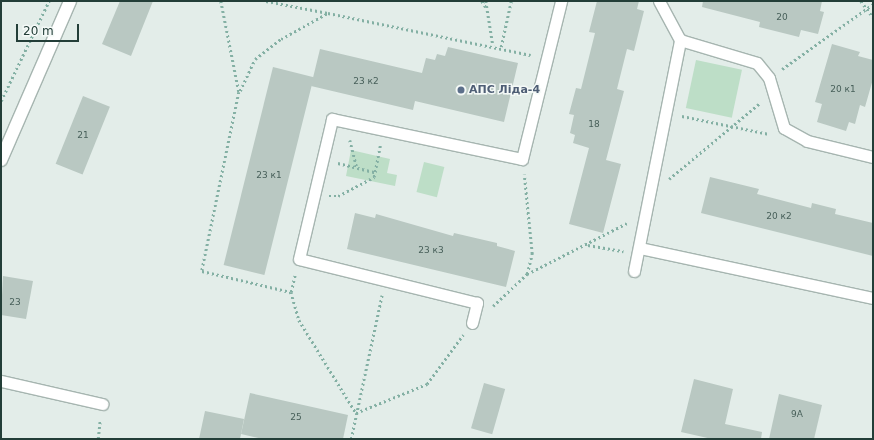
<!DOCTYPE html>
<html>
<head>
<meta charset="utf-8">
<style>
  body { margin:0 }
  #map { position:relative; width:874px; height:440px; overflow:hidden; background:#e3ede9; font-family:"DejaVu Sans",sans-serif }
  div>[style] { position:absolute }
  .green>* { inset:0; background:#bddec7; transform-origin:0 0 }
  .building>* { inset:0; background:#b9c8c2; transform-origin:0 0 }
  .path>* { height:2.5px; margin-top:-1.25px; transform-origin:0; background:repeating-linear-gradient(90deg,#84b0a4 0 2px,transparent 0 5px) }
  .roads { filter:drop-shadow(1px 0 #a6b5b0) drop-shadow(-1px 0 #a6b5b0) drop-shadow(0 1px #a6b5b0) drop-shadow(0 -1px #a6b5b0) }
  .service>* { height:11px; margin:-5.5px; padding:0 5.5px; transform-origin:5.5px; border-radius:5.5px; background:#fff }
  .secondary>* { height:12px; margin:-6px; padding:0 6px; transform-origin:6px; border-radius:6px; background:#fff }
  .dots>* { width:11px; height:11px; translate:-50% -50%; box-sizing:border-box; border:2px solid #f4f9f7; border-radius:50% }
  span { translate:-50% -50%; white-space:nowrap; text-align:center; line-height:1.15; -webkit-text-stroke:3px #f4f9f7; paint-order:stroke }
  .number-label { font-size:9px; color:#48605a }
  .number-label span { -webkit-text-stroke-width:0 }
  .service-label { font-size:11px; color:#4e5e75; font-weight:700 }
  .left { translate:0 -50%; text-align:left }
  .frame { position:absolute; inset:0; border:2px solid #233e38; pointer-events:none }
  .scale { position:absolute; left:16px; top:24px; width:63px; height:18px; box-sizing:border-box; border:2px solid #233e38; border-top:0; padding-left:5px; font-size:12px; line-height:14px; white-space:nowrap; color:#233e38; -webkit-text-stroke:3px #f4f9f7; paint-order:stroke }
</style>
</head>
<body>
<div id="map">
  <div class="green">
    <i style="left:696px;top:60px;width:47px;height:49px;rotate:12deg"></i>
    <i style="clip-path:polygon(351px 150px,390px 159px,387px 173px,397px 175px,395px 186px,346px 176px)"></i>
    <i style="left:424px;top:162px;width:21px;height:31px;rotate:14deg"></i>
  </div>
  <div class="building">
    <i style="clip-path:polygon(120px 1px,153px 1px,131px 56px,102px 44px)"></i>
    <i style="clip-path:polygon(597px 1px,639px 1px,637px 9px,644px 11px,634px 51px,627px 49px,617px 89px,624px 91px,606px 160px,621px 164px,603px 233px,569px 224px,589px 148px,573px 143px,575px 135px,570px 133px,574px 115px,569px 114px,576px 88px,581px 89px,595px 33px,589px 32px)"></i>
    <i style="clip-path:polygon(703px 1px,822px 1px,820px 11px,824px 12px,818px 34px,801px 30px,799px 37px,759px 27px,760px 22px,702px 7px)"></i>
    <i style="clip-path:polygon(832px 44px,860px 52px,858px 56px,873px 60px,873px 79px,865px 107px,860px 105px,855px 124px,849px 122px,846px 131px,817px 122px,822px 104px,815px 102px)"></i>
    <i style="clip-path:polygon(448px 47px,518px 63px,504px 122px,415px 101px,413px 110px,311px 86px,320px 49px,422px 73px,426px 58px,435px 60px,437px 54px,445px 56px)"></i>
    <i style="left:273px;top:67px;width:42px;height:204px;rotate:14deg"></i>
    <i style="left:83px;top:96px;width:29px;height:73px;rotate:22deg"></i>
    <i style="clip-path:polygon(710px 177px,759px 189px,757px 194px,811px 208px,812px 203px,836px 209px,835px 214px,873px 223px,873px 256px,701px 213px)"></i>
    <i style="clip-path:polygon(355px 213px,375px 218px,376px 214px,453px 236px,454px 233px,497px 243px,497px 246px,515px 251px,506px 287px,347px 249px)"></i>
    <i style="clip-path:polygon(3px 276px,33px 281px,26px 319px,1px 315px)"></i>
    <i style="clip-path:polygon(694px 379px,733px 389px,725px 424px,762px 432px,761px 439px,712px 439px,681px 432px)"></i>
    <i style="left:484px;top:383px;width:22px;height:47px;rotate:16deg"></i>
    <i style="clip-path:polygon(250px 393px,348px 415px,343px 439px,263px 439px,241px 434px)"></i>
    <i style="clip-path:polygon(779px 394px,822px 405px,814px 439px,769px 439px)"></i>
    <i style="clip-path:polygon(205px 411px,244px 419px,240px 439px,199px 439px)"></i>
  </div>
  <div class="path">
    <i style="left:221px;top:1px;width:93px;rotate:78.8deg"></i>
    <i style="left:239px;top:92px;width:183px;rotate:101.7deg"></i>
    <i style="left:202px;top:271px;width:91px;rotate:13.3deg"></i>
    <i style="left:291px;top:292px;width:17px;rotate:-77deg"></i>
    <i style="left:266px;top:1px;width:63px;rotate:11deg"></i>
    <i style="left:482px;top:1px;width:9px;rotate:58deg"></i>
    <i style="left:486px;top:1px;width:45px;rotate:81deg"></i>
    <i style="left:861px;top:1px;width:20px;rotate:53deg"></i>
    <i style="left:501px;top:47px;width:47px;rotate:-77.7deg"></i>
    <i style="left:782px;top:69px;width:112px;rotate:-35.5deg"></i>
    <i style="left:240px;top:91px;width:35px;rotate:-65deg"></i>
    <i style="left:255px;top:59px;width:33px;rotate:-38deg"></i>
    <i style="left:281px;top:39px;width:54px;rotate:-29deg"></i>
    <i style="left:328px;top:13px;width:207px;rotate:11.7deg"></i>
    <i style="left:1px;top:101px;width:111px;rotate:-64.4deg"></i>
    <i style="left:682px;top:116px;width:89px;rotate:11.7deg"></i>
    <i style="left:350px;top:140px;width:29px;rotate:76deg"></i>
    <i style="left:338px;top:163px;width:38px;rotate:14deg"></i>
    <i style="left:669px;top:179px;width:119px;rotate:-39.9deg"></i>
    <i style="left:329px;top:196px;width:9px"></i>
    <i style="left:338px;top:196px;width:41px;rotate:-27.8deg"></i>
    <i style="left:374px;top:177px;width:32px;rotate:-79deg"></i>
    <i style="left:588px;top:245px;width:36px;rotate:10deg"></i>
    <i style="left:527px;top:274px;width:112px;rotate:-27deg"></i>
    <i style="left:291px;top:292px;width:29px;rotate:74deg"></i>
    <i style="left:299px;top:320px;width:109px;rotate:58.5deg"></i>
    <i style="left:356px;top:413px;width:77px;rotate:-22.2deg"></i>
    <i style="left:427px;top:384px;width:61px;rotate:-53.7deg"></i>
    <i style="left:493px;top:306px;width:47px;rotate:-43.3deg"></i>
    <i style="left:527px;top:274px;width:21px;rotate:-76deg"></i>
    <i style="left:532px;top:254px;width:80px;rotate:-95.7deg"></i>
    <i style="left:98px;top:439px;width:19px;rotate:-84deg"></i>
    <i style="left:351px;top:439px;width:147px;rotate:-77.9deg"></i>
  </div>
  <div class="roads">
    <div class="service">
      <i style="left:659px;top:1px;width:44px;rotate:61.7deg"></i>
      <i style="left:680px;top:40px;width:80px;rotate:16.6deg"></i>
      <i style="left:757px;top:63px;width:19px;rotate:51deg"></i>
      <i style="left:769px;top:78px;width:52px;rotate:73.3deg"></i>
      <i style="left:784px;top:128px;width:26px;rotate:29deg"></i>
      <i style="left:807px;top:141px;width:68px;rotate:13.6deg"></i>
      <i style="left:640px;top:248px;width:238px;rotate:12.1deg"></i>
      <i style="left:634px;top:271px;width:236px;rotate:-78.7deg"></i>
      <i style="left:472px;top:323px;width:21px;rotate:-76deg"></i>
      <i style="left:477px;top:303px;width:183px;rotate:-166.1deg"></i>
      <i style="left:299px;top:259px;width:144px;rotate:-76.7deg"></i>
      <i style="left:332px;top:119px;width:194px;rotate:11.9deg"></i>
      <i style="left:522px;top:159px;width:163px;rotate:-76.1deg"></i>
      <i style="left:1px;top:381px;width:104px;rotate:12.8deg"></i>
    </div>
    <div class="secondary">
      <i style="left:1px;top:160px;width:173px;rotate:-66.5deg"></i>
    </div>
  </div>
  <div class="dots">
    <i style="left:461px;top:90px;background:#5c6f8a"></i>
  </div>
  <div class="number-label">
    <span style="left:782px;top:17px">20</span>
    <span style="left:366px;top:81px">23 к2</span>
    <span style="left:843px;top:89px">20 к1</span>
    <span style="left:594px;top:124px">18</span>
    <span style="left:83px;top:135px">21</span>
    <span style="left:269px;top:175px">23 к1</span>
    <span style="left:779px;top:216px">20 к2</span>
    <span style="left:431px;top:250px">23 к3</span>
    <span style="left:15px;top:302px">23</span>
    <span style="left:797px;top:414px">9А</span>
    <span style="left:296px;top:417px">25</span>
  </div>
  <div class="service-label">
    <span class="left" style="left:469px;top:90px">АПС Ліда-4</span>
  </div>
  <div class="frame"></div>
  <div class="scale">20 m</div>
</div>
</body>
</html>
